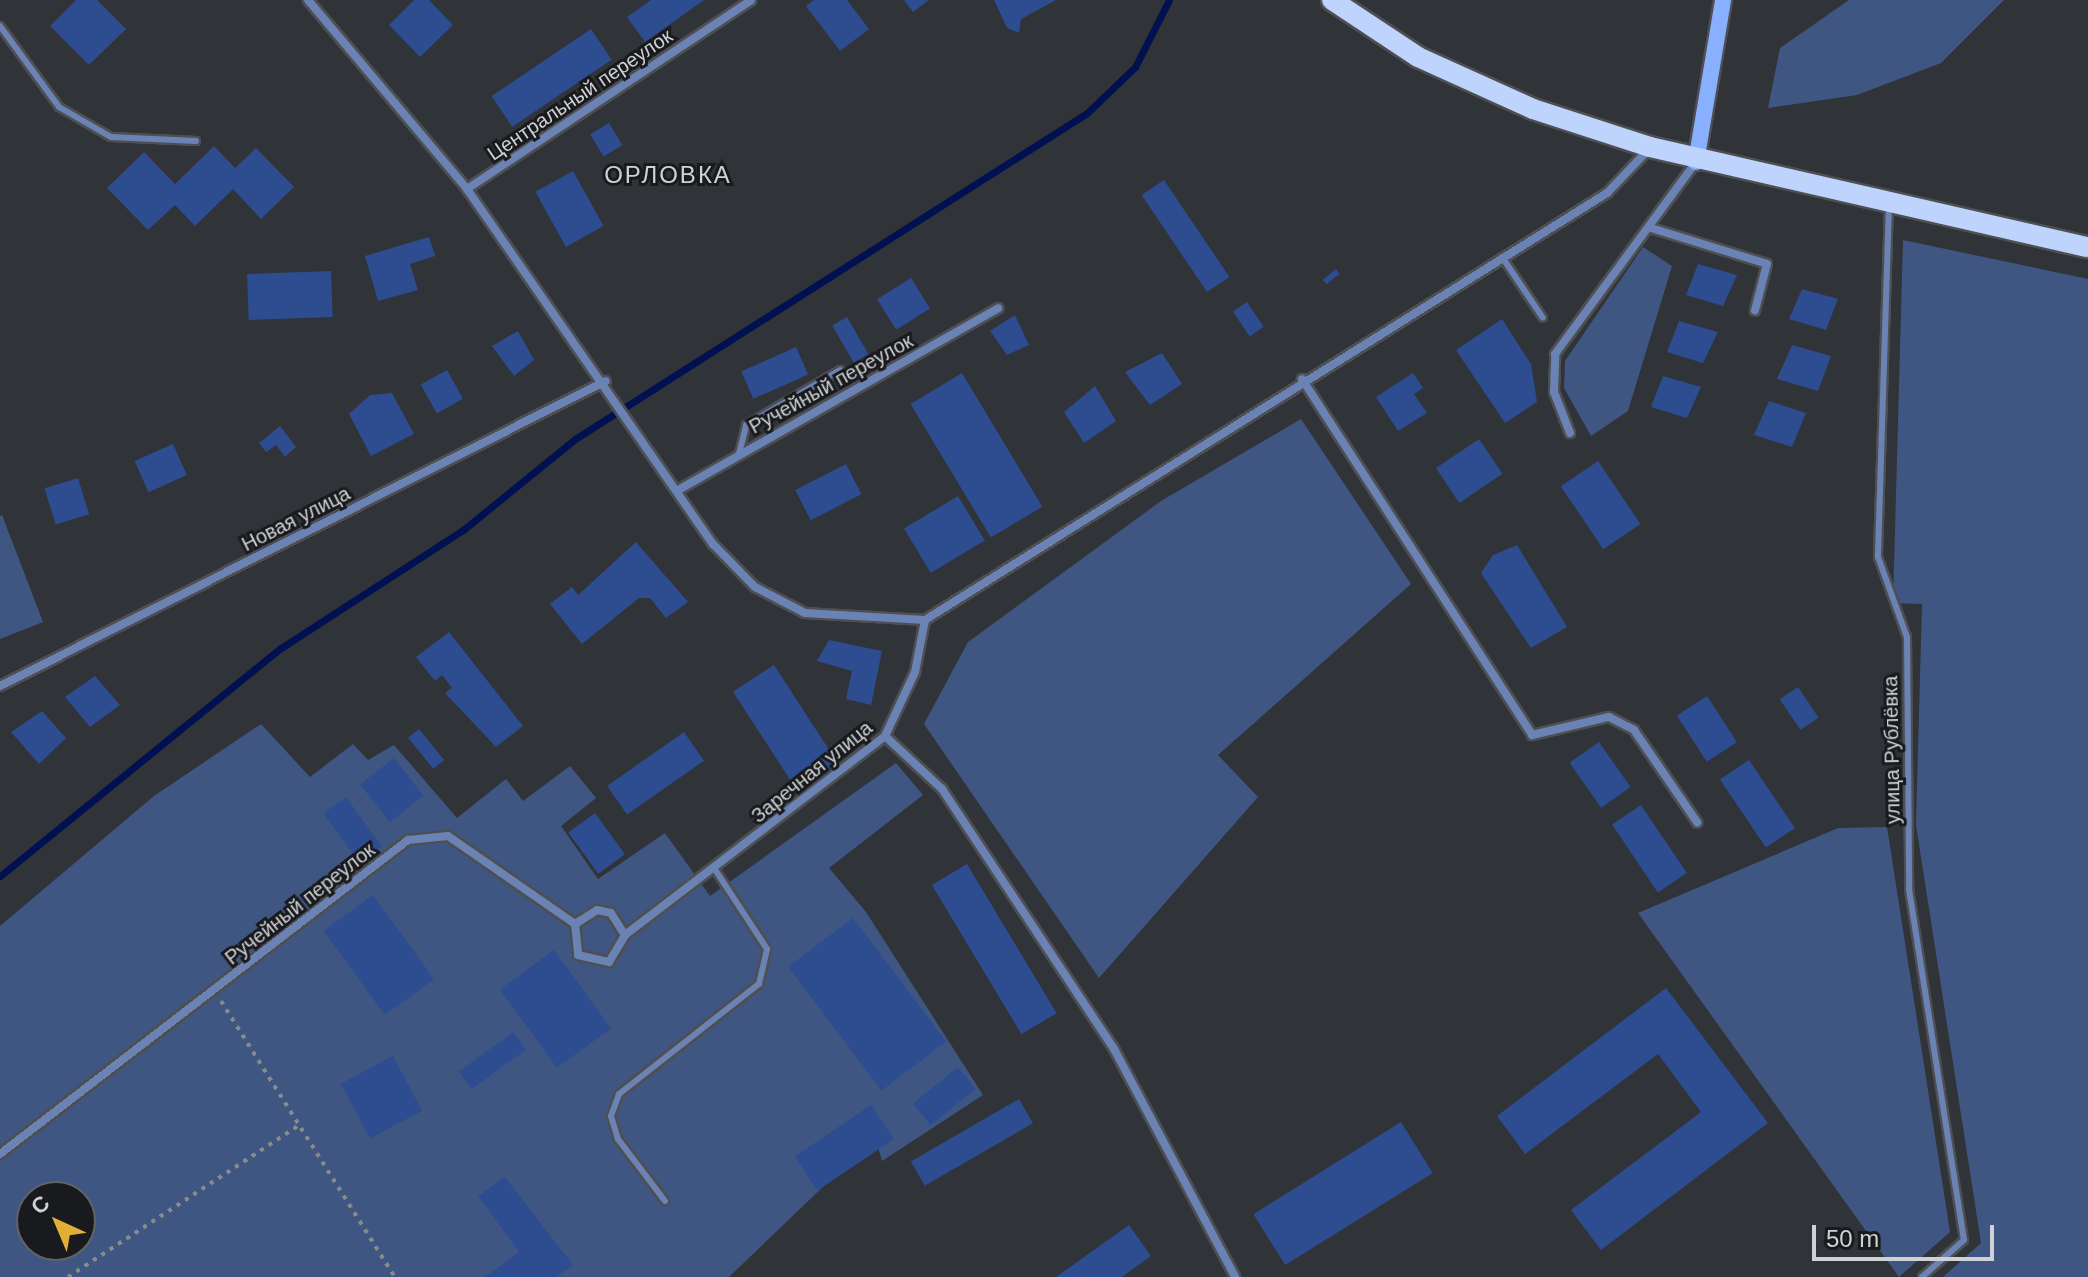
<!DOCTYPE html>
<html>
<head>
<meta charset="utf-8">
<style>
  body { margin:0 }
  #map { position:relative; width:2088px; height:1277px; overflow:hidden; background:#303337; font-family:Arial,sans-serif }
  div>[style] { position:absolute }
  .green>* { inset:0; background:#405682 }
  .stream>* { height:7px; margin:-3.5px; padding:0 3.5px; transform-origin:3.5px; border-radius:3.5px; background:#001050 }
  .building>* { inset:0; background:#2d4d90; transform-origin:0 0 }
  .path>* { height:4px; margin-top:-2px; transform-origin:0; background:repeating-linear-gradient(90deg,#888a8d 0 4px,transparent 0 10px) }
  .roads { filter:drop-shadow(2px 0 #4d4f53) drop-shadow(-2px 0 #4d4f53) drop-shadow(0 2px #4d4f53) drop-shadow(0 -2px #4d4f53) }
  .lane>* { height:6px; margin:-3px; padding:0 3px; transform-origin:3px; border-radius:3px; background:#6a83b4 }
  .street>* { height:8px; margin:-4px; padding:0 4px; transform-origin:4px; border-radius:4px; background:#6a83b4 }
  .secondary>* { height:16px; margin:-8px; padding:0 8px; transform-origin:8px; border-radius:8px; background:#89b0fe }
  .primary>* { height:20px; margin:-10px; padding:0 10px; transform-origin:10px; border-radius:10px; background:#bfd4fc }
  span { translate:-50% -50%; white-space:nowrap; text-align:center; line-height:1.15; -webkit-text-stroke:6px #191a1d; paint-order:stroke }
  .street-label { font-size:20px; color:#d0d1d4 }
  .quarter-label { font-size:24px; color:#d0d1d4; letter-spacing:2px }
  .north { position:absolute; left:16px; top:1181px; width:80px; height:80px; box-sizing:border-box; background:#191a1d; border:2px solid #626366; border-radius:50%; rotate:316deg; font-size:22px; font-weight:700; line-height:32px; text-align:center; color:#d0d1d4 }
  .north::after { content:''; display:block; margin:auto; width:28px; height:36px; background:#e3ae35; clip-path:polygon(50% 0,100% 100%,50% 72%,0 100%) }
  .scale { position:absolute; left:1812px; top:1225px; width:182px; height:36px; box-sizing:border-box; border:4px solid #d0d1d4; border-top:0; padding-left:10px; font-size:24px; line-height:28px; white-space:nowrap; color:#d0d1d4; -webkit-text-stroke:6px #191a1d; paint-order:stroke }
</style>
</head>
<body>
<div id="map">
  <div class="green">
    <i style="clip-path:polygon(1849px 0,2004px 0,1941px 63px,1857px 95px,1768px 108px,1780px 48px)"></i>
    <i style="clip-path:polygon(1903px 240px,2088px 279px,2088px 1277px,1943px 1277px,1981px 1243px,1916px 825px,1922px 604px,1893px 603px)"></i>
    <i style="clip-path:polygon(1643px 247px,1672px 266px,1628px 411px,1591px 436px,1564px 388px,1565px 361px)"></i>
    <i style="clip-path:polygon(1301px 419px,1411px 584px,1218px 755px,1258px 797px,1099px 978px,924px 724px,968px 642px,1161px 501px)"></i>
    <i style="clip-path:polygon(2px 515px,43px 622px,0 639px,0 516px)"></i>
    <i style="clip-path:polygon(evenodd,261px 724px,310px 777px,353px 744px,368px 760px,394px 745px,457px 818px,506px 779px,523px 801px,570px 766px,596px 798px,561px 826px,598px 879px,665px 833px,710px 896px,896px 763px,923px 795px,829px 868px,866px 912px,983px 1095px,882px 1161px,875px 1137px,729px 1277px,0 1277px,0 926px,154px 796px,261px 724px,32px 1197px,80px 1197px,80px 1245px,32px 1245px,32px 1197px)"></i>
    <i style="clip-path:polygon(1887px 827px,1950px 1232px,1899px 1277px,1638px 913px,1838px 828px)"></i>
  </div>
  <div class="stream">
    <i style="left:0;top:876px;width:362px;rotate:-39.1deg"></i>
    <i style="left:281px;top:648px;width:217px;rotate:-33deg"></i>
    <i style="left:463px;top:530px;width:144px;rotate:-39.1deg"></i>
    <i style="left:575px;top:439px;width:607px;rotate:-32.49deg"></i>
    <i style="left:1087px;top:113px;width:66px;rotate:-43.8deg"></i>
    <i style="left:1135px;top:67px;width:75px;rotate:-63.1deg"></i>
  </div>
  <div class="building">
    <i style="clip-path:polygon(76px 0,97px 0,126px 29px,89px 65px,50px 26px)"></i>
    <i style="clip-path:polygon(414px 0,429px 0,453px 25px,420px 57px,389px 25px)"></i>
    <i style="clip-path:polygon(651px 0,704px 0,645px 42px,627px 17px)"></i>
    <i style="clip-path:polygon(814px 0,847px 0,869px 29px,840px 51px,806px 6px)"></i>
    <i style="clip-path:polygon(904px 0,929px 0,913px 12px)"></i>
    <i style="clip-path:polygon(994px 0,1056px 0,1021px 19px,1019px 33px,1007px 28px)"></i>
    <i style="left:591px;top:29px;width:37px;height:120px;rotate:56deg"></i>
    <i style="left:609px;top:123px;width:26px;height:22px;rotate:59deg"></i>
    <i style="clip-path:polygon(214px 146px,235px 168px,256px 148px,294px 187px,261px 219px,233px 189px,195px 226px,175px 205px,148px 230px,107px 188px,144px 152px,175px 184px)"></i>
    <i style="left:573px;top:171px;width:63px;height:43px;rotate:61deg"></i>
    <i style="left:1164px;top:180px;width:117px;height:27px;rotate:56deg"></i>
    <i style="clip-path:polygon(429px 237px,435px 256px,410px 264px,418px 290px,378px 301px,365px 256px)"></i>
    <i style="clip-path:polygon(1698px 264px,1737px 275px,1723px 306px,1686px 295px)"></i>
    <i style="left:1336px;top:269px;width:6px;height:17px;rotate:51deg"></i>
    <i style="left:331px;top:271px;width:46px;height:84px;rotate:88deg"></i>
    <i style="left:911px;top:278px;width:36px;height:40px;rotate:58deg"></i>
    <i style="clip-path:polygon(1802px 289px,1838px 299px,1826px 330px,1789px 319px)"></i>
    <i style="left:1247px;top:302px;width:30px;height:17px;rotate:56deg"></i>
    <i style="clip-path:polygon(1015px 315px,1029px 345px,1007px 355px,990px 331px)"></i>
    <i style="left:847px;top:317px;width:43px;height:17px;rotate:60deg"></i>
    <i style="clip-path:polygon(1502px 319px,1531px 364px,1537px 402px,1505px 423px,1456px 350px)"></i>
    <i style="clip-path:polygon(1679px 321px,1718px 332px,1703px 363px,1667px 352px)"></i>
    <i style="clip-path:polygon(518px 331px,534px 360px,514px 376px,492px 346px)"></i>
    <i style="clip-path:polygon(1792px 345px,1831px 356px,1818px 391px,1777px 379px)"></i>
    <i style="left:796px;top:347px;width:30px;height:60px;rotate:66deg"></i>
    <i style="clip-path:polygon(1162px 353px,1182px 384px,1150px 405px,1125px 372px)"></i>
    <i style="left:447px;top:370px;width:33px;height:30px;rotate:61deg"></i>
    <i style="left:962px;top:373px;width:156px;height:60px;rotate:59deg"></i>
    <i style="clip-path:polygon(1413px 373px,1423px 388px,1414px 394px,1427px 413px,1398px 431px,1376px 397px)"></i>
    <i style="clip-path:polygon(1663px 376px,1701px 387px,1687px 418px,1651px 407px)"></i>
    <i style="clip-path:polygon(1095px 386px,1116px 421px,1084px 443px,1064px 412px)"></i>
    <i style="clip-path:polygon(392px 393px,414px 434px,371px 456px,349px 414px,370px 395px)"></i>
    <i style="clip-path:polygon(1769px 401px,1806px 413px,1792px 447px,1754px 435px)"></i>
    <i style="clip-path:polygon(280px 426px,296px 447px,285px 457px,276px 445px,266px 452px,259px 443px)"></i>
    <i style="left:1479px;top:439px;width:42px;height:52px;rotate:56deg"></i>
    <i style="left:173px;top:444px;width:34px;height:42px;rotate:66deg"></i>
    <i style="left:1598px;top:461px;width:76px;height:45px;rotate:56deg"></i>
    <i style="left:846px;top:464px;width:34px;height:57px;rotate:63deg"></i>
    <i style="left:78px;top:478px;width:38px;height:35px;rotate:73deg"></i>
    <i style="left:958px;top:496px;width:52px;height:63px;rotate:59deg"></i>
    <i style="clip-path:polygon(636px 542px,688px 602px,666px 618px,650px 598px,639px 598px,582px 644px,550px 604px,572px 587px,578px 595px)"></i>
    <i style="clip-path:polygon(1517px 545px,1567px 627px,1531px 648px,1481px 573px,1493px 555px)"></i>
    <i style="clip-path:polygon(449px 632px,523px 726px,496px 747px,445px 693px,452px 688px,442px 675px,435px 681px,416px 657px)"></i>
    <i style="clip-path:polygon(829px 640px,882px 651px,871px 705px,846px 699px,852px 671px,817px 661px)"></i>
    <i style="left:774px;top:665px;width:118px;height:49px;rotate:57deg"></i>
    <i style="clip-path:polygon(95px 676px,120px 705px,90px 727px,65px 697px)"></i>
    <i style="left:1798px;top:687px;width:37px;height:22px;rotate:56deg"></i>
    <i style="left:1707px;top:696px;width:55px;height:36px;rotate:57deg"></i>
    <i style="clip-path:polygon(42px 711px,66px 738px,39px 764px,11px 732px)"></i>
    <i style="left:419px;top:729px;width:40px;height:14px;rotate:51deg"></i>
    <i style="left:684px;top:732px;width:35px;height:94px;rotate:55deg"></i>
    <i style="left:1599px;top:742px;width:55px;height:36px;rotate:55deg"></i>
    <i style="left:394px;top:758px;width:48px;height:43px;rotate:52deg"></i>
    <i style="left:1749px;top:760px;width:82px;height:35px;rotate:56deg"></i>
    <i style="left:346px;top:797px;width:61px;height:28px;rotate:54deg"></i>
    <i style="left:1641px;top:805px;width:82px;height:35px;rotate:56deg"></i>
    <i style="left:595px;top:813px;width:51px;height:33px;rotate:54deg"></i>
    <i style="left:967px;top:864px;width:174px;height:41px;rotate:59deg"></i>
    <i style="left:373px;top:895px;width:104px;height:61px;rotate:54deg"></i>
    <i style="left:853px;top:918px;width:155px;height:81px;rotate:53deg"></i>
    <i style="left:554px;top:950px;width:97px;height:67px;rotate:54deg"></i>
    <i style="clip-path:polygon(1666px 988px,1768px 1123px,1601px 1250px,1571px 1210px,1701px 1112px,1658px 1054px,1525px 1154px,1497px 1116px)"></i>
    <i style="left:513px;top:1032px;width:22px;height:67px;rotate:54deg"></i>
    <i style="left:393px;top:1056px;width:62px;height:59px;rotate:62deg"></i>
    <i style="left:958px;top:1067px;width:28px;height:58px;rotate:51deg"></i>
    <i style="left:1019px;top:1099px;width:28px;height:125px;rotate:60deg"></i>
    <i style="left:871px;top:1105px;width:41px;height:92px;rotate:56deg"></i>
    <i style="left:1401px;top:1122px;width:60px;height:174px;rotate:58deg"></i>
    <i style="clip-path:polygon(505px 1177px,573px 1265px,556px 1277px,485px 1277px,519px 1252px,478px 1196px)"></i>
    <i style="clip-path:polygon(1129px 1225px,1151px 1256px,1122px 1277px,1056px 1277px)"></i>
  </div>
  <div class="path">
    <i style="left:221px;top:1001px;width:326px;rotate:57.8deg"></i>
    <i style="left:68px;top:1277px;width:277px;rotate:-33.3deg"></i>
  </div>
  <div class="roads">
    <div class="lane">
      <i style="left:0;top:26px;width:100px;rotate:53.9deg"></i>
      <i style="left:59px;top:107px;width:60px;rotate:30deg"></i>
      <i style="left:111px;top:137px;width:85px;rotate:2.7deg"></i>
      <i style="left:1889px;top:204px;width:353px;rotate:91.8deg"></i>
      <i style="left:1878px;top:557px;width:85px;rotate:70.1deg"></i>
      <i style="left:1907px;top:637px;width:252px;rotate:89.5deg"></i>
      <i style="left:1909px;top:889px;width:355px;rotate:81.1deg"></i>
      <i style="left:1964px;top:1240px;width:56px;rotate:138.6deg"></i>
      <i style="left:1502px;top:257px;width:73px;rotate:56.1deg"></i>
      <i style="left:739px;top:454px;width:30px;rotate:-76deg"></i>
      <i style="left:746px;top:425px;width:109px;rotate:-30.3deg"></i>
      <i style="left:665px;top:1201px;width:78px;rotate:-127.2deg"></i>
      <i style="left:618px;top:1139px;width:24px;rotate:-107deg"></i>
      <i style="left:611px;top:1116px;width:23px;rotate:-70deg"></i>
      <i style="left:619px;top:1094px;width:178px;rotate:-38.2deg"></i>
      <i style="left:759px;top:984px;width:36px;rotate:-77deg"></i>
      <i style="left:767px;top:949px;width:93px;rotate:-123.2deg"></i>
    </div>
    <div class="street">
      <i style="left:308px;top:0;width:247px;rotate:49.9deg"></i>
      <i style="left:467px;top:189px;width:432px;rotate:55.3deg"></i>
      <i style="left:713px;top:544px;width:60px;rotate:45.7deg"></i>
      <i style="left:755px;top:587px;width:56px;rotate:27.5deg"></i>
      <i style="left:805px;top:613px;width:120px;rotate:3.3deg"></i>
      <i style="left:467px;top:189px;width:341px;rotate:-33.6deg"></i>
      <i style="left:1651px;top:228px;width:121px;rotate:17.2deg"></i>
      <i style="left:1767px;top:264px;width:48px;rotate:104.6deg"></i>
      <i style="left:1302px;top:379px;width:424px;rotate:57.1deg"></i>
      <i style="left:1532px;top:735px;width:79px;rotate:-13.2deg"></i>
      <i style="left:1609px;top:717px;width:28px;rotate:27deg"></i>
      <i style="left:1634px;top:730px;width:112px;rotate:55.6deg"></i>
      <i style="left:1570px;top:433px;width:44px;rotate:-111.3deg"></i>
      <i style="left:1554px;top:392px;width:38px;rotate:-88deg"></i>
      <i style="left:1555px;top:354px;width:238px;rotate:-53.7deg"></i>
      <i style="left:680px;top:489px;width:366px;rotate:-29.6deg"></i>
      <i style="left:925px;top:620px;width:805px;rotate:-32.05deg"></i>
      <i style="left:1607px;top:193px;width:62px;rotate:-46.3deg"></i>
      <i style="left:0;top:686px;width:678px;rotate:-26.72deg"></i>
      <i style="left:885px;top:736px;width:78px;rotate:42.9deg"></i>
      <i style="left:942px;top:789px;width:312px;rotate:56.5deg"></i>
      <i style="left:1114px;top:1049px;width:258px;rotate:62deg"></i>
      <i style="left:575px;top:924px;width:31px;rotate:84deg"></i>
      <i style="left:578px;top:955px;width:32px;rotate:13deg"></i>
      <i style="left:609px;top:962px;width:31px;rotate:-59deg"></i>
      <i style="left:625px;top:935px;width:327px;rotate:-37.4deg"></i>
      <i style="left:885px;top:736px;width:71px;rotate:-64.9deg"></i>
      <i style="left:915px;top:672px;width:53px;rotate:-79.1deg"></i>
      <i style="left:575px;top:924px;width:26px;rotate:-32deg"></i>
      <i style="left:597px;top:910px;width:14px;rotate:12deg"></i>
      <i style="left:611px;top:913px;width:26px;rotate:58deg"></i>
      <i style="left:0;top:1154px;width:515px;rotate:-37.58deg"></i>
      <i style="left:408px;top:840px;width:40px;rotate:-5.7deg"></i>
      <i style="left:448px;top:836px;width:155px;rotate:34.7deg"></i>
    </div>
    <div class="secondary">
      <i style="left:1696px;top:162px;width:164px;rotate:-80.5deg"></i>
    </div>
    <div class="primary">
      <i style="left:1332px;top:0;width:103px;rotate:33.5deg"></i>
      <i style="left:1418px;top:57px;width:126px;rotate:24.3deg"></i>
      <i style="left:1533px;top:109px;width:123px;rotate:18deg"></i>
      <i style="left:1650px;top:147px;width:449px;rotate:12.9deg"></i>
    </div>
  </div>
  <div class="street-label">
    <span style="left:580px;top:95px;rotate:-34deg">Центральный переулок</span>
    <span style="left:831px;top:384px;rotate:-29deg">Ручейный переулок</span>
    <span style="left:296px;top:519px;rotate:-27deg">Новая улица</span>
    <span style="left:1892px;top:750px;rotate:-91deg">улица Рублёвка</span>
    <span style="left:812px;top:772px;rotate:-39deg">Заречная улица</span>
    <span style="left:300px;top:904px;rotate:-38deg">Ручейный переулок</span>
  </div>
  <div class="quarter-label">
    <span style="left:668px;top:175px">ОРЛОВКА</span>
  </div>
  <div class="north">С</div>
  <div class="scale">50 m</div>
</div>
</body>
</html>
